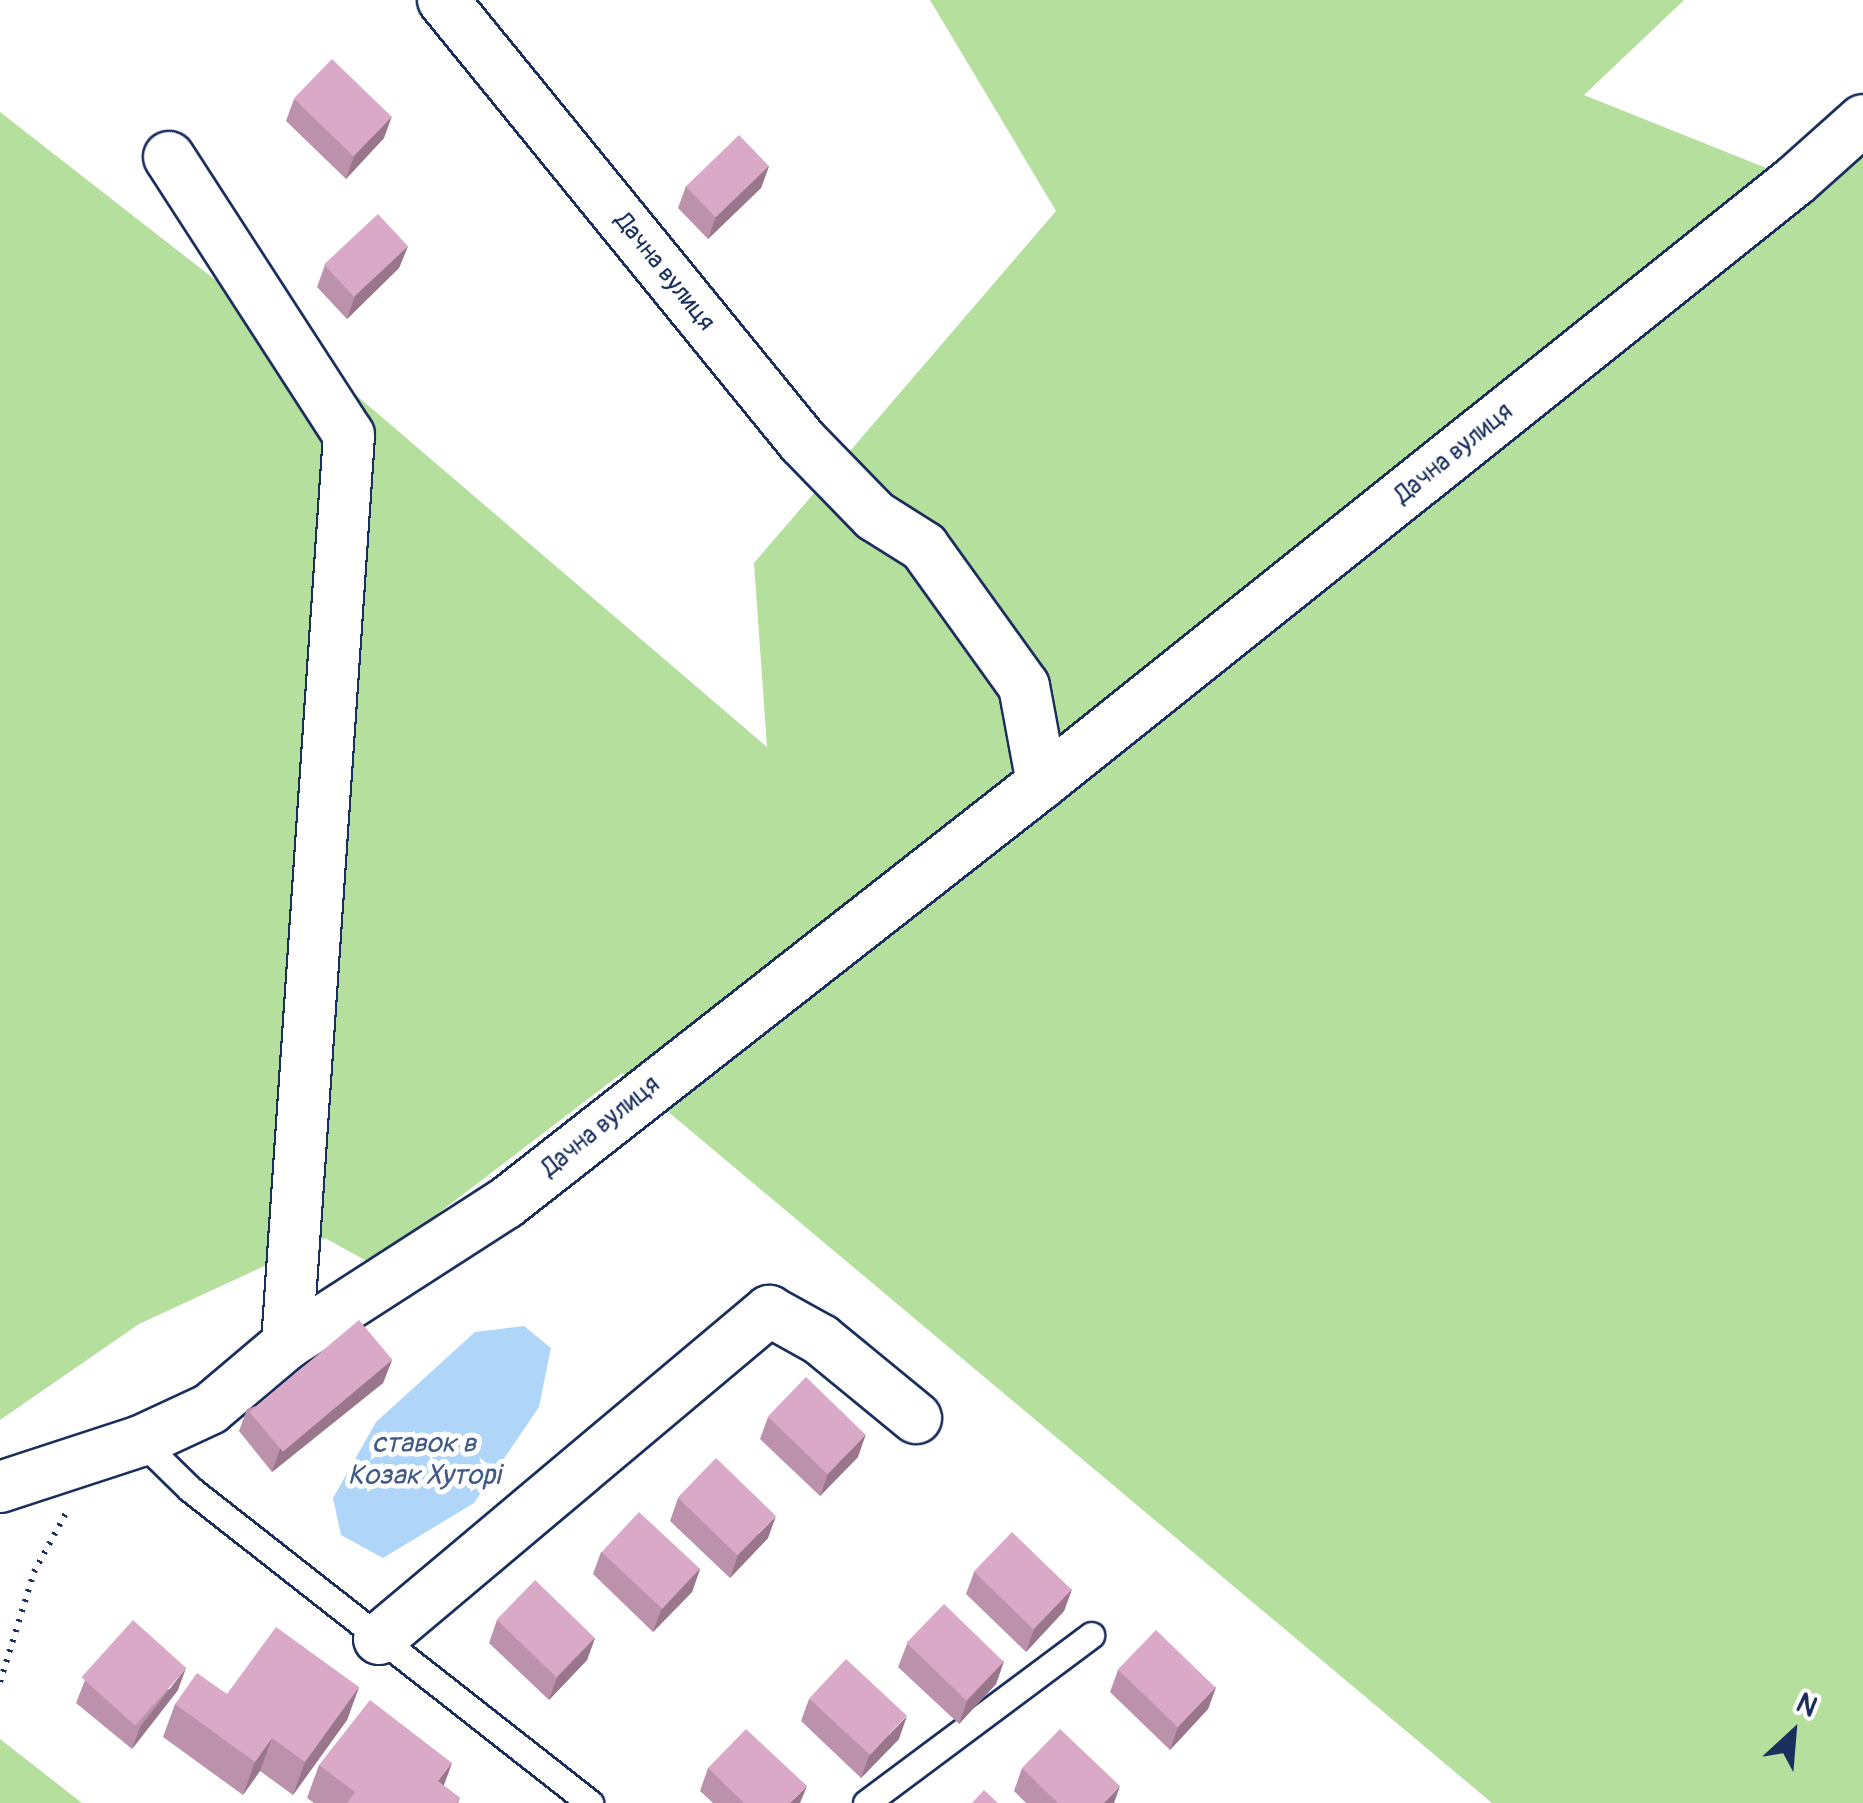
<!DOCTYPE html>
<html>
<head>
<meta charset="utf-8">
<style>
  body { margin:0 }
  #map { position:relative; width:1863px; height:1803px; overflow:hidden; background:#fff; font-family:Pangolin,sans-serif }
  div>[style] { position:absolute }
  .green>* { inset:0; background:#b4df9d }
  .water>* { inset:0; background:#afd6f9 }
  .path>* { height:6px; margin-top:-3px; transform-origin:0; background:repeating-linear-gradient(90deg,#1b2f5e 0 2.5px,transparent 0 10.5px) }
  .roads { filter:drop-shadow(2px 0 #1b2f5e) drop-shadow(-2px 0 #1b2f5e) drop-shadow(0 2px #1b2f5e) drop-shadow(0 -2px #1b2f5e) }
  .service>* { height:25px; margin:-12.5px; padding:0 12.5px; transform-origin:12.5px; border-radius:12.5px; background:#fff }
  .minor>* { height:50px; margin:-25px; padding:0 25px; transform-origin:25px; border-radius:25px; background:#fff }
  .wall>* { inset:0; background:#bb91ab }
  .shaded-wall>* { inset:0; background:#99768b }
  .building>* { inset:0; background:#daa9c7; transform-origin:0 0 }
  span { translate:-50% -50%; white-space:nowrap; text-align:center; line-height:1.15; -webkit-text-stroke:10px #fff; paint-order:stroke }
  .street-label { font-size:25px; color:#1b2f5e }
  .water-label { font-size:28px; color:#405985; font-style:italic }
  .north { position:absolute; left:1743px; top:1683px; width:100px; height:100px; -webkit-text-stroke:8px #fff; paint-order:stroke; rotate:26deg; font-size:28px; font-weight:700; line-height:40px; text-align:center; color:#1b2f5e }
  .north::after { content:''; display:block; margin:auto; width:35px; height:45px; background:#1b2f5e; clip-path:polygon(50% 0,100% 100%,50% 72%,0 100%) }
</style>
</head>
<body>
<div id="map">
  <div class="green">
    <i style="clip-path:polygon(930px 0,1684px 0,1584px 95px,1796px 180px,1863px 131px,1863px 1803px,1492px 1803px,622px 1073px,372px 1264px,325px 1238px,139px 1324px,0 1420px,0 112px,286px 335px,767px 747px,754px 563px,1056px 211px)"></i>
    <i style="clip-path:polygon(0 1739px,82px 1803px,0 1803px)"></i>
  </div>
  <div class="water">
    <i style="clip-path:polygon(524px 1326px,551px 1348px,539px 1407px,474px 1503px,383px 1558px,341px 1535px,333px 1498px,376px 1422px,475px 1332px)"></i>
  </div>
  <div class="path">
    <i style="left:0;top:1682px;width:115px;rotate:-72.8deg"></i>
    <i style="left:34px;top:1572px;width:67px;rotate:-61.5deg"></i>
  </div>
  <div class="roads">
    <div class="service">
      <i style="left:141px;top:1441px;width:69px;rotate:44.4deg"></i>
      <i style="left:190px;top:1489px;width:509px;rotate:38.13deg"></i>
      <i style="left:866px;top:1803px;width:281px;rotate:-36.7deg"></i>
    </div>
    <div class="minor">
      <i style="left:443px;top:0;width:569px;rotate:50.85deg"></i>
      <i style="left:802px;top:441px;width:105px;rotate:45.8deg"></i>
      <i style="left:875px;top:516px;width:58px;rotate:32.3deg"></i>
      <i style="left:924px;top:547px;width:171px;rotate:54.3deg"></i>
      <i style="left:1024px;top:686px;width:99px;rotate:79.5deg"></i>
      <i style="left:169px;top:157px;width:331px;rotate:57.1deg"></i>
      <i style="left:349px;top:435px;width:911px;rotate:93.9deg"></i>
      <i style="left:0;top:1487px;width:148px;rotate:-18.1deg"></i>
      <i style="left:141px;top:1441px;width:76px;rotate:-24.9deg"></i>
      <i style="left:210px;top:1409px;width:101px;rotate:-40.2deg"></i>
      <i style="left:287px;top:1344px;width:260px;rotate:-32.8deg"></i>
      <i style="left:506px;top:1203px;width:681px;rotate:-38.08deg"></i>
      <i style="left:1042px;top:783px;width:965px;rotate:-38.65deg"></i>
      <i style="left:1796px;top:180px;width:90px;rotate:-41.8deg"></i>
      <i style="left:379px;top:1639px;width:510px;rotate:-40.06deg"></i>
      <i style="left:769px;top:1311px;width:60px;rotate:29.1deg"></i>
      <i style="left:821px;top:1340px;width:123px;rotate:39.4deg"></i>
    </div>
  </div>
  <div class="wall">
    <i style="clip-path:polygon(294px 99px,384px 138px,346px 179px,286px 121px)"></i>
    <i style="clip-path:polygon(769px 166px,761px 188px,708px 239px,678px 208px,686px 186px)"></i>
    <i style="clip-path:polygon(408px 246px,399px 268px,347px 319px,317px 287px,325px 265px)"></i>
    <i style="clip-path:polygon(392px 1360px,383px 1383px,272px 1472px,239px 1431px,247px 1409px)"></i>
    <i style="clip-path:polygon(768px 1417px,858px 1457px,820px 1496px,760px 1439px)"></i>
    <i style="clip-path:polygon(678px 1498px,768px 1538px,730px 1578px,670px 1521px)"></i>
    <i style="clip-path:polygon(601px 1552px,700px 1569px,692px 1592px,653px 1632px,593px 1574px)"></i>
    <i style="clip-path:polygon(974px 1572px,1072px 1589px,1064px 1611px,1026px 1652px,966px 1594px)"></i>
    <i style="clip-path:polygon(497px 1620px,595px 1638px,587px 1660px,549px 1700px,489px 1643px)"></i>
    <i style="clip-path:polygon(907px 1644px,1004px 1661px,996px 1684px,959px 1724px,898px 1667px)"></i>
    <i style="clip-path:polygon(1118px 1670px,1216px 1687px,1208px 1709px,1170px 1750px,1110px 1692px)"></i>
    <i style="clip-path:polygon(85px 1680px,178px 1690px,132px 1749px,76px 1703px)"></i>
    <i style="clip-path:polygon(359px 1687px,347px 1720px,293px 1795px,260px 1771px,243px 1795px,163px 1737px,175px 1704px,227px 1694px)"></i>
    <i style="clip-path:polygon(809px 1699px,899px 1739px,861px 1778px,801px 1721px)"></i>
    <i style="clip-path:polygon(452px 1763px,443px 1785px,460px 1798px,458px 1803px,314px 1803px,307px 1798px,319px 1765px)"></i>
    <i style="clip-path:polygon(708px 1768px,800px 1803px,713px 1803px,700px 1791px)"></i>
    <i style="clip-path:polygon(1022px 1768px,1114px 1803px,1026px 1803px,1014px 1791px)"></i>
  </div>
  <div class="shaded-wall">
    <i style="clip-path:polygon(392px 116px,384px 138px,346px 179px,354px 156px)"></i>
    <i style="clip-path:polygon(769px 166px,761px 188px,708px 239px,716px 217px)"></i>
    <i style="clip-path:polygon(408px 246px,399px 268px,347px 319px,355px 296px)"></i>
    <i style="clip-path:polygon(392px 1360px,383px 1383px,272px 1472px,280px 1449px)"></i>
    <i style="clip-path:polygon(866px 1434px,858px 1457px,820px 1496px,828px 1474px)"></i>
    <i style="clip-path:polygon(776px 1516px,768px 1538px,730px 1578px,738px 1555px)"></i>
    <i style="clip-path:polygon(700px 1569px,692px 1592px,653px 1632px,661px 1610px)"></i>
    <i style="clip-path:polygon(1072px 1589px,1064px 1611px,1026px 1652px,1034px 1629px)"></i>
    <i style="clip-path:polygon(595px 1638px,587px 1660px,549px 1700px,557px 1677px)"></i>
    <i style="clip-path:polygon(1004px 1661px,996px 1684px,959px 1724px,967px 1701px)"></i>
    <i style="clip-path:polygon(186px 1668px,178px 1690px,132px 1749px,140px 1727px)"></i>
    <i style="clip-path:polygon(359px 1687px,347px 1720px,293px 1795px,305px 1762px)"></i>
    <i style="clip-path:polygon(1216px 1687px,1208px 1709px,1170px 1750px,1178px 1727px)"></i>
    <i style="clip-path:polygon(907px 1716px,899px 1739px,861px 1778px,869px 1756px)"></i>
    <i style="clip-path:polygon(272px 1738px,260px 1771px,243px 1795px,255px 1762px)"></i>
    <i style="clip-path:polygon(452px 1763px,440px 1796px,438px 1781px)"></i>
    <i style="clip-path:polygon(807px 1786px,800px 1803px,790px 1803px)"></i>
    <i style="clip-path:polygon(1120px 1786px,1114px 1803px,1104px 1803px)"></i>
  </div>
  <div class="building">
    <i style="left:332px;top:59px;width:83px;height:55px;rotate:44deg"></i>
    <i style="left:739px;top:135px;width:43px;height:74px;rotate:46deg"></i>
    <i style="left:378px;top:214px;width:44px;height:74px;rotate:47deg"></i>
    <i style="left:359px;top:1320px;width:52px;height:143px;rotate:50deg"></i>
    <i style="left:806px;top:1377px;width:83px;height:55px;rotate:44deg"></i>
    <i style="left:716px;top:1458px;width:83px;height:55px;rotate:44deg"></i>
    <i style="left:639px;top:1512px;width:83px;height:55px;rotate:43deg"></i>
    <i style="left:1012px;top:1532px;width:83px;height:55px;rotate:44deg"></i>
    <i style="left:535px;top:1580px;width:83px;height:55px;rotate:44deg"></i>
    <i style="left:944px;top:1604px;width:83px;height:54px;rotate:44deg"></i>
    <i style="left:133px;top:1620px;width:72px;height:77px;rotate:42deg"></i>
    <i style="clip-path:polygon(276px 1627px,359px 1687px,305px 1762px,272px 1738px,255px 1762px,175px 1704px,197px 1673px,227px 1694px)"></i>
    <i style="left:1156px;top:1630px;width:83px;height:55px;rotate:44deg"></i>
    <i style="left:846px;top:1659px;width:83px;height:54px;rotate:43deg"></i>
    <i style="clip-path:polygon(370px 1700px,452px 1763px,438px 1781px,460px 1798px,456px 1803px,347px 1803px,355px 1792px,319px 1765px)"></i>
    <i style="clip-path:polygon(746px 1729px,807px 1786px,790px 1803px,744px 1803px,708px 1768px)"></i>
    <i style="clip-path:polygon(1060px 1729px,1120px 1786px,1104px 1803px,1058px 1803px,1022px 1768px)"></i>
    <i style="clip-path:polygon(984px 1790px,998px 1803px,972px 1803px)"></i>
  </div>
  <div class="street-label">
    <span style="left:664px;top:272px;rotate:51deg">Дачна вулиця</span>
    <span style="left:1454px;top:454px;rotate:-39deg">Дачна вулиця</span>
    <span style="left:601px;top:1127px;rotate:-39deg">Дачна вулиця</span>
  </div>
  <div class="water-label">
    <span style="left:424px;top:1460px">ставок в<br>Козак Хуторі</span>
  </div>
  <div class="north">N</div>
</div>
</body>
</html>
